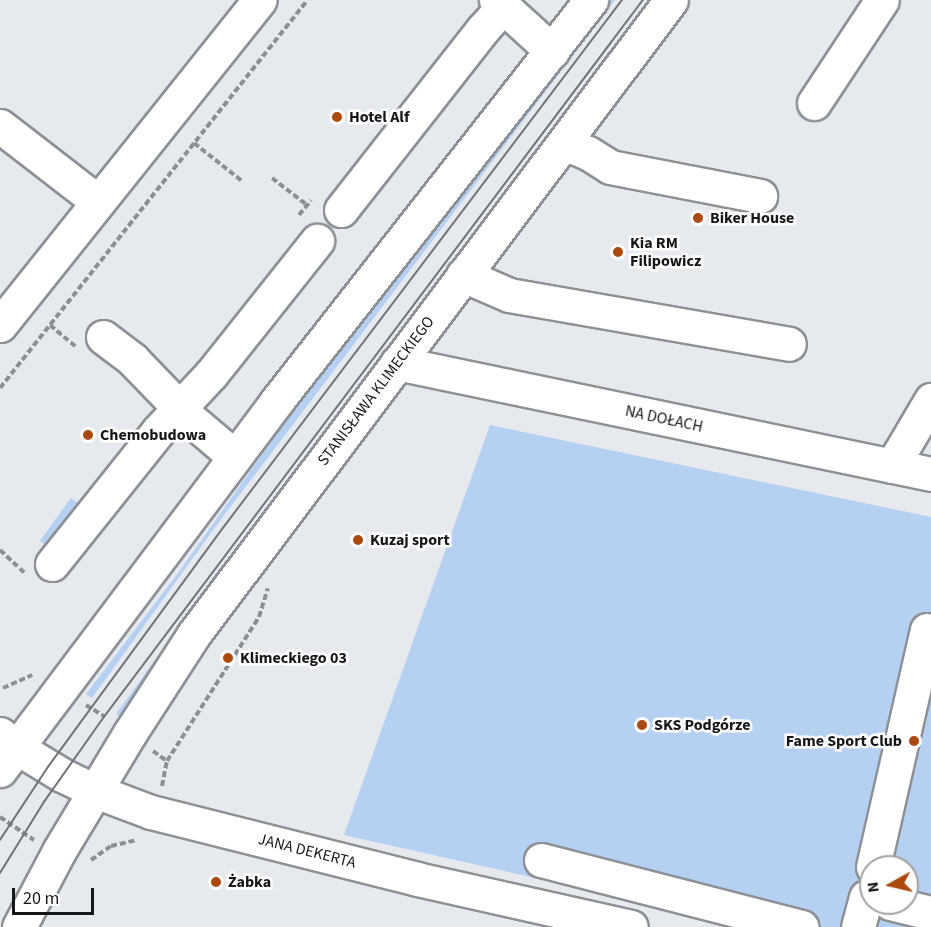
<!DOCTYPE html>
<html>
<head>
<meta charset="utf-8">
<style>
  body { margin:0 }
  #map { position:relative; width:931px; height:927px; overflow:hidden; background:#e6eaef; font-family:"Source Sans 3",sans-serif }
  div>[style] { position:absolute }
  .green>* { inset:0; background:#b6d0f1; transform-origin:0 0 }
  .path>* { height:4px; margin-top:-2px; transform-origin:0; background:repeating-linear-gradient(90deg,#8c8f93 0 6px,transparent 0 9px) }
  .roads { filter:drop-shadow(2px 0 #8d9196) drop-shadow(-2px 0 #8d9196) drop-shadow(0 2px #8d9196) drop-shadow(0 -2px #8d9196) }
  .minor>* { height:33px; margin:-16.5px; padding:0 16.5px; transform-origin:16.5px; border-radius:16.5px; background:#fff }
  .major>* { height:33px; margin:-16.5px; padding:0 16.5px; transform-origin:16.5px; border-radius:16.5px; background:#fff }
  .tram>* { height:1.5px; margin:-0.75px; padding:0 0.75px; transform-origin:0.75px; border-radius:0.75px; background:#717477 }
  .dots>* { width:16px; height:16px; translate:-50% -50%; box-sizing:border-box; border:3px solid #fff; border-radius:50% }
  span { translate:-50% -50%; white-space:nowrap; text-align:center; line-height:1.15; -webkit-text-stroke:5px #fff; paint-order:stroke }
  .poi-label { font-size:16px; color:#151718; font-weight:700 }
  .left { translate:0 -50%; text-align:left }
  .right { translate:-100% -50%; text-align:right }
  .street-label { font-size:16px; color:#151718 }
  .north { position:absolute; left:859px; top:855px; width:60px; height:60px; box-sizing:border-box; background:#fff; border:2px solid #a1a2a3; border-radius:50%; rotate:262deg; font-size:16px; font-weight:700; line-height:24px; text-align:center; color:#151718 }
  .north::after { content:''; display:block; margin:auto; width:21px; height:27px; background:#ab490e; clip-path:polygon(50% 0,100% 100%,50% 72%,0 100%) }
  .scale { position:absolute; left:12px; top:888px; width:82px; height:27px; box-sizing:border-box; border:3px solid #151718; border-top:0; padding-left:8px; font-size:18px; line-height:21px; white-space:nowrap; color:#151718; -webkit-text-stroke:4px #fff; paint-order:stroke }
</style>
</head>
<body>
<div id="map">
  <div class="green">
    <i style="clip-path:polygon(611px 0,615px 0,216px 526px,92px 698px,86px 694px,178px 573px,327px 363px)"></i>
    <i style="clip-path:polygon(368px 373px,123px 719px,116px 714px,219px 571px)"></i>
    <i style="clip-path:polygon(evenodd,490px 425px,931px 517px,931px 927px,753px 927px,344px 835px,490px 425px,871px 867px,907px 867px,907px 903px,871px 903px,871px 867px)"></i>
    <i style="left:71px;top:498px;width:19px;height:53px;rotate:36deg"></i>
  </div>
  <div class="path">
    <i style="left:194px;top:143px;width:61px;rotate:38.4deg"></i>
    <i style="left:272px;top:178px;width:44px;rotate:37.6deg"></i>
    <i style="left:299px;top:215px;width:19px;rotate:-51deg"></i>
    <i style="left:50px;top:325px;width:33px;rotate:40deg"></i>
    <i style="left:0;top:388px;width:495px;rotate:-51.6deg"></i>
    <i style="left:0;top:550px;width:33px;rotate:43deg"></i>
    <i style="left:3px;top:688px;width:32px;rotate:-24deg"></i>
    <i style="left:86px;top:705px;width:22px;rotate:32deg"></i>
    <i style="left:153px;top:751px;width:17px;rotate:36deg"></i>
    <i style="left:162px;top:786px;width:25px;rotate:-79deg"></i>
    <i style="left:167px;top:761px;width:171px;rotate:-57.4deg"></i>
    <i style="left:259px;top:617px;width:30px;rotate:-73deg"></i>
    <i style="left:0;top:817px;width:41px;rotate:34.1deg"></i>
    <i style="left:91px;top:860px;width:24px;rotate:-35deg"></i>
    <i style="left:111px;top:846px;width:26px;rotate:-13deg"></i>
  </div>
  <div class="roads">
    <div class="minor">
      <i style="left:496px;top:0;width:76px;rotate:42.3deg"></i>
      <i style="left:814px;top:103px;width:123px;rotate:-56.6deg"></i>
      <i style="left:0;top:126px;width:123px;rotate:37.7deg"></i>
      <i style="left:564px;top:143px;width:26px;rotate:23deg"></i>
      <i style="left:588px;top:153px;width:26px;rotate:32deg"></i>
      <i style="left:610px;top:167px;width:153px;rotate:10.9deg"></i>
      <i style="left:341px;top:210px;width:230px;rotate:-51.9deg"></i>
      <i style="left:483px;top:29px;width:30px;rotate:-48deg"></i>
      <i style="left:463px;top:275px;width:50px;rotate:23.5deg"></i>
      <i style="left:509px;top:295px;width:284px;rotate:9.9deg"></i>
      <i style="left:0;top:325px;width:416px;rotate:-51.4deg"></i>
      <i style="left:103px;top:337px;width:38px;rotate:37deg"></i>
      <i style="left:133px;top:360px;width:81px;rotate:46deg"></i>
      <i style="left:189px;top:418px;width:60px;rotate:40.3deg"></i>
      <i style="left:397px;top:363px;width:545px;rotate:11.74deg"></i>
      <i style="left:892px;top:466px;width:77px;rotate:-59.4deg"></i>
      <i style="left:52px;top:564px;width:170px;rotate:-51.4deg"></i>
      <i style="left:158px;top:431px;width:79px;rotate:-47deg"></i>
      <i style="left:212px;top:373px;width:169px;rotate:-51.5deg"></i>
      <i style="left:0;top:734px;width:21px;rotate:39deg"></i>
      <i style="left:16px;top:747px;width:54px;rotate:31.3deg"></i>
      <i style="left:62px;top:775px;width:37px;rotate:26deg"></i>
      <i style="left:95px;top:791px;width:60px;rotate:20.6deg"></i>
      <i style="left:151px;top:812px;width:274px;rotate:14.1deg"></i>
      <i style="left:417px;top:879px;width:219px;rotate:12.6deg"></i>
      <i style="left:541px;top:860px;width:269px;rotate:14.4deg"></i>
      <i style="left:873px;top:867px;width:243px;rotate:-77.2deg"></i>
      <i style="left:890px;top:903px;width:42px;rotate:13.7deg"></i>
      <i style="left:858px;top:927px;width:31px;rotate:-75deg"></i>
    </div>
    <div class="major">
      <i style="left:0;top:770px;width:460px;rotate:-53.1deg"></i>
      <i style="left:276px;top:402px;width:511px;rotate:-51.92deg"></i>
      <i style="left:19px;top:927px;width:86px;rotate:-62.2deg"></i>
      <i style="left:59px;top:851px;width:138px;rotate:-59deg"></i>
      <i style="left:130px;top:733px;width:118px;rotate:-57.1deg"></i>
      <i style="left:194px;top:634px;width:793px;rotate:-53.04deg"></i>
    </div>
  </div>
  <div class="tram">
    <i style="left:0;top:840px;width:87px;rotate:-56.7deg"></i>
    <i style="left:48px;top:767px;width:296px;rotate:-53.8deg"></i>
    <i style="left:223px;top:528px;width:662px;rotate:-52.92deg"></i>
    <i style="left:0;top:873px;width:84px;rotate:-58.2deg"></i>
    <i style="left:44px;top:802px;width:104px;rotate:-54.8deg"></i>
    <i style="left:104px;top:717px;width:897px;rotate:-53.07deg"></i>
  </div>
  <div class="dots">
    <i style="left:337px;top:117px;background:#ab490e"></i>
    <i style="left:698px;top:218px;background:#ab490e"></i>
    <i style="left:618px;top:252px;background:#ab490e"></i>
    <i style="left:88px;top:435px;background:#ab490e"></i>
    <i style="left:358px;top:540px;background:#ab490e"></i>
    <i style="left:228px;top:658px;background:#ab490e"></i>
    <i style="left:642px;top:725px;background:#ab490e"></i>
    <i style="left:914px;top:741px;background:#ab490e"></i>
    <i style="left:216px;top:882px;background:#ab490e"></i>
  </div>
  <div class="poi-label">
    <span class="left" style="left:349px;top:117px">Hotel Alf</span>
    <span class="left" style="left:710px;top:218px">Biker House</span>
    <span class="left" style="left:630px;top:252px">Kia RM<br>Filipowicz</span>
    <span class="left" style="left:100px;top:435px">Chemobudowa</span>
    <span class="left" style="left:370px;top:540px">Kuzaj sport</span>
    <span class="left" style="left:240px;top:658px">Klimeckiego 03</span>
    <span class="left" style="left:654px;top:725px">SKS Podgórze</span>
    <span class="right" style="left:902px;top:741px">Fame Sport Club</span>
    <span class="left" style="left:228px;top:882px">Żabka</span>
  </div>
  <div class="street-label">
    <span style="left:376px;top:391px;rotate:-53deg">STANISŁAWA KLIMECKIEGO</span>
    <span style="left:664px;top:419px;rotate:12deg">NA DOŁACH</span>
    <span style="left:307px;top:851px;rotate:14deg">JANA DEKERTA</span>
  </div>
  <div class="north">N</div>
  <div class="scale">20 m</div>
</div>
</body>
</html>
